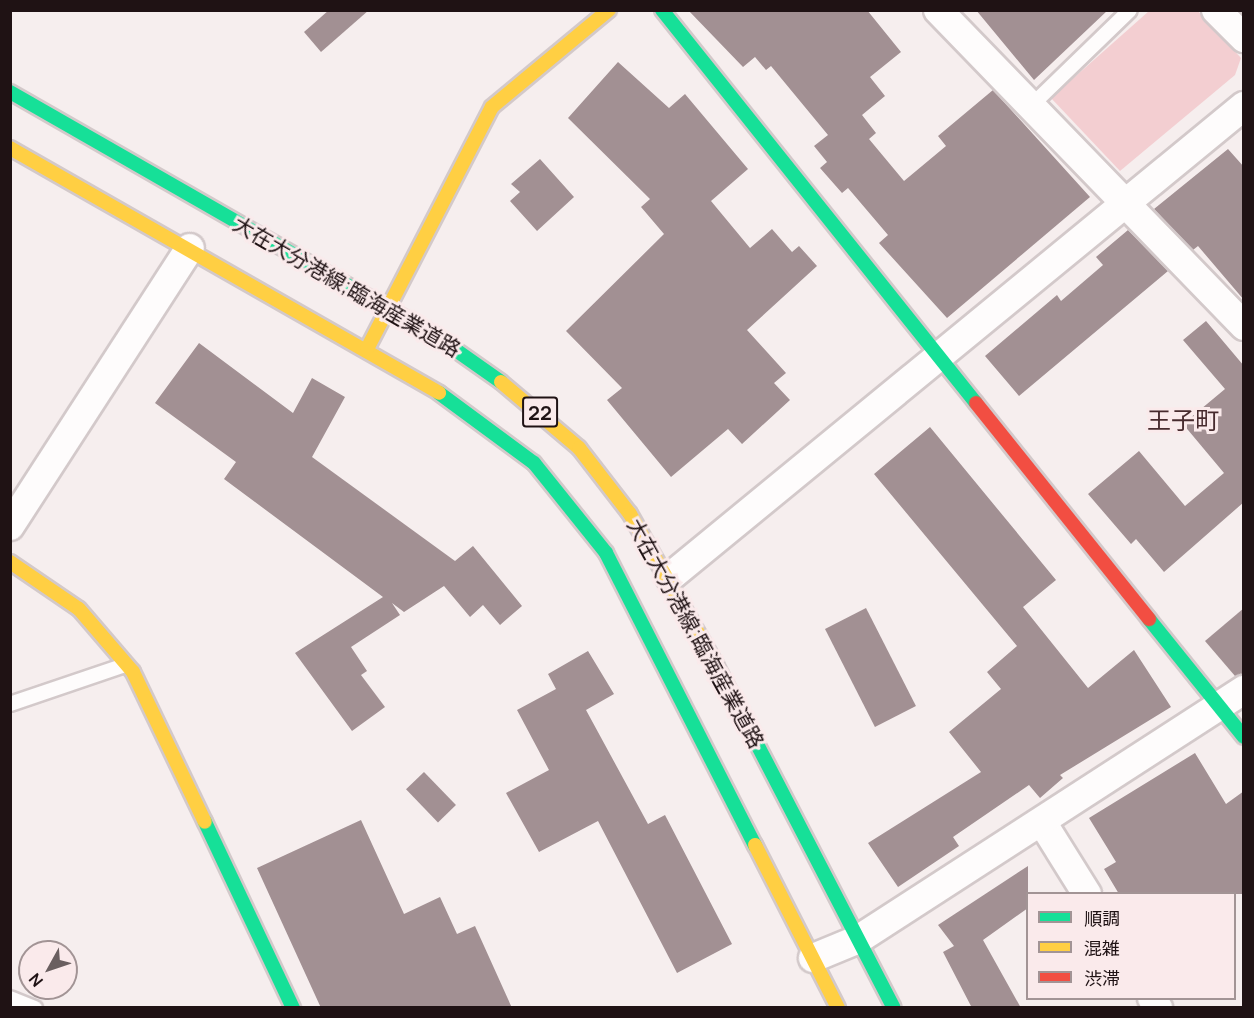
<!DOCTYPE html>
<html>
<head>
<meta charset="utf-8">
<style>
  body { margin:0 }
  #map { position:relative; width:1254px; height:1018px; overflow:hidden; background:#f6eeee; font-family:Manrope,"Noto Sans JP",sans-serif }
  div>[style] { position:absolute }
  .green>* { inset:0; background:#f3ced1 }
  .building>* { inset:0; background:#a29093; transform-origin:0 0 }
  .roads { filter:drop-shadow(2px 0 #d3c9ca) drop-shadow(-2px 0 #d3c9ca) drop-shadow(0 2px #d3c9ca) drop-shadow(0 -2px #d3c9ca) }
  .lane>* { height:14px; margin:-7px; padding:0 7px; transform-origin:7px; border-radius:7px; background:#fefcfc }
  .street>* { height:28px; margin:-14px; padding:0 14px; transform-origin:14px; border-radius:14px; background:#fefcfc }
  .fast>* { height:14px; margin:-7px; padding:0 7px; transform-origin:7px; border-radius:7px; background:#16e098 }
  .slow>* { height:14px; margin:-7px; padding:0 7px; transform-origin:7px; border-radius:7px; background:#ffcf43 }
  .jam>* { height:14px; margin:-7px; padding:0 7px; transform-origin:7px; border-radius:7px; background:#f24e42 }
  span { translate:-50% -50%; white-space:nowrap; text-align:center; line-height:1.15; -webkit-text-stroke:6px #faeaeb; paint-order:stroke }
  .shield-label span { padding:2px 4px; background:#faeaeb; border:2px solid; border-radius:4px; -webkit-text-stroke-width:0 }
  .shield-label { font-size:20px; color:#1f1214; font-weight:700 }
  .street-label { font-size:21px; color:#1f1214 }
  .quarter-label { font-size:24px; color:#472b2e }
  .frame { position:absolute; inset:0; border:12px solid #1f1214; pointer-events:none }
  .legend { position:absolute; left:1026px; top:892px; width:210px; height:108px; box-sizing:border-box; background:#faeaeb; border:2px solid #a29495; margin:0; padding:8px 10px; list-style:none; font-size:18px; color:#1f1214 }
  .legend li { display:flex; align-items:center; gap:12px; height:30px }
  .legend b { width:30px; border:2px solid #a29495 }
  .north { position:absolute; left:18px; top:940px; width:60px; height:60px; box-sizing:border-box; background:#faeaeb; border:2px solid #a29495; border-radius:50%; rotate:230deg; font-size:16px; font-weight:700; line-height:24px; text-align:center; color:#1f1214 }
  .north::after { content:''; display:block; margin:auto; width:21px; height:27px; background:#6a5f60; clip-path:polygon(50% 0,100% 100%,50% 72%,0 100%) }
</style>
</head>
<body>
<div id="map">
  <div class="green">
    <i style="clip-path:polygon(1149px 11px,1198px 11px,1241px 58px,1235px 75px,1120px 171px,1051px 98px)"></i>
  </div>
  <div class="building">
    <i style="clip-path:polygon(329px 10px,369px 10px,321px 52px,304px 32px)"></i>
    <i style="clip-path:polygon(688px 10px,867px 10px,901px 52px,870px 77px,885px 96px,862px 115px,876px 133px,869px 139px,904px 181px,946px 146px,938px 136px,993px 90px,1090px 197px,947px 318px,879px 243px,888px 235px,848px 188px,842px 193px,820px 168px,827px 162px,814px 146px,828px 135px,771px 66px,766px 70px,755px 57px,743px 67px)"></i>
    <i style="clip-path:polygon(976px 10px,1065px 11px,1108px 10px,1034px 80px)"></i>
    <i style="clip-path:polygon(618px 62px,669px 108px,685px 94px,748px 169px,711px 201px,750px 248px,772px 229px,792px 252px,799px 246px,817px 266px,747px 330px,786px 373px,774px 383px,790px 400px,742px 444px,728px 429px,671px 477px,607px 400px,622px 388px,566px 331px,664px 234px,641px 207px,650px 199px,568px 118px)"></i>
    <i style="clip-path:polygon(1228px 149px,1244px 167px,1244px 300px,1198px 246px,1193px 250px,1154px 209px)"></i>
    <i style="clip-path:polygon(540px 159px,574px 197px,537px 231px,510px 201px,520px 192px,511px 184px)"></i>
    <i style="clip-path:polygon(1128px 230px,1168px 271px,1019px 396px,985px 356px,1057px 295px,1061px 301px,1103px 265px,1096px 257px)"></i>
    <i style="clip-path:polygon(1206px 321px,1244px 366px,1244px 502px,1164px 572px,1136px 539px,1131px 544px,1088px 494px,1139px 451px,1185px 506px,1224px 473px,1183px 424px,1225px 389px,1183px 340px)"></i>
    <i style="clip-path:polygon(199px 343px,293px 413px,312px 378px,345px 397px,312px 457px,455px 561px,473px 546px,522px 606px,500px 625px,483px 605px,470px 617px,444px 586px,404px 612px,392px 603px,400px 615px,351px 647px,367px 671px,361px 675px,385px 707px,352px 731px,295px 653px,383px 597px,224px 479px,236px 462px,155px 403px)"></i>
    <i style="clip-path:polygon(930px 427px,1056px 580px,1023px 607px,1088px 688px,1134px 650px,1171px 707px,1060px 775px,1063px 778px,1040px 798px,1029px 785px,953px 837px,959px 846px,898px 887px,868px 843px,981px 772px,949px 732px,1001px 689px,987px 672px,1017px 646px,874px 474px)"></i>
    <i style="left:866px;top:608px;width:110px;height:46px;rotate:63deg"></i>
    <i style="clip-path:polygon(1244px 608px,1244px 674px,1235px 676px,1205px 641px)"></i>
    <i style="clip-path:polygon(588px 651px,614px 694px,586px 710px,648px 824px,665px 815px,732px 944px,677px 973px,598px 821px,539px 852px,506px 793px,549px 770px,517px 710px,556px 689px,548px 674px)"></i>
    <i style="clip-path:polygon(1195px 753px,1226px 804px,1244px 791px,1244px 894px,1119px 894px,1104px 869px,1116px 862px,1089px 818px)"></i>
    <i style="left:424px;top:772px;width:46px;height:25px;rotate:46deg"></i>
    <i style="clip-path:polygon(361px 820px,404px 914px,440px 897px,457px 934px,475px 926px,512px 1008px,321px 1008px,257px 868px)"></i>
    <i style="clip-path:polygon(1028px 866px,1028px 908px,983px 940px,1021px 1008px,972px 1008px,943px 952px,954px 946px,938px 925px)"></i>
  </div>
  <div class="roads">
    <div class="lane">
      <i style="left:1032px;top:105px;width:136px;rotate:-44.1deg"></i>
      <i style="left:10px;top:704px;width:121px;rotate:-18.7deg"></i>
      <i style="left:10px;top:998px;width:27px;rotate:22deg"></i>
    </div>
    <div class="street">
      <i style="left:938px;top:10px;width:440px;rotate:45.9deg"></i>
      <i style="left:1216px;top:10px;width:40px;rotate:45deg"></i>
      <i style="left:10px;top:526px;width:331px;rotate:-57.1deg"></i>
      <i style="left:670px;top:577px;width:743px;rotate:-39.37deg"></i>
      <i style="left:1042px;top:822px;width:85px;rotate:58deg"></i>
      <i style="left:813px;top:958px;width:50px;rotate:-22.4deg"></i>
      <i style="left:859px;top:939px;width:459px;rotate:-32.9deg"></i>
      <i style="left:1152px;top:998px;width:12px;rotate:59deg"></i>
    </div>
    <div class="fast">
      <i style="left:662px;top:10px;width:503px;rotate:51.38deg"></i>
      <i style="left:10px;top:92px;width:487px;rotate:29.8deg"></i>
      <i style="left:433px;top:334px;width:83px;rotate:35.2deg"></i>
      <i style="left:439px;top:393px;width:118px;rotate:36.4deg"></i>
      <i style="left:534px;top:463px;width:115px;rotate:51.3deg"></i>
      <i style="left:606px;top:553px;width:328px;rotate:63deg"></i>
      <i style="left:1149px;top:619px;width:151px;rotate:51.2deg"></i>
      <i style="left:716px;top:665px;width:386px;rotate:62.6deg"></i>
      <i style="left:205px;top:822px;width:206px;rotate:64.7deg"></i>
    </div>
    <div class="slow">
      <i style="left:10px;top:148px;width:494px;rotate:29.7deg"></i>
      <i style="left:367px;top:349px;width:272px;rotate:-62.7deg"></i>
      <i style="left:492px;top:107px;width:152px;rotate:-39.7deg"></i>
      <i style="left:501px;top:382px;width:102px;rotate:40.2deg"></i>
      <i style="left:579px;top:448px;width:83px;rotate:52.3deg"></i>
      <i style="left:630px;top:514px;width:174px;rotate:60.3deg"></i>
      <i style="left:10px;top:562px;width:83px;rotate:34.3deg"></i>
      <i style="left:79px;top:609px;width:83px;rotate:49.4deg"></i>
      <i style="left:133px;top:672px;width:166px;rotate:64.4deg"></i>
      <i style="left:755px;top:845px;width:183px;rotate:63deg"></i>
    </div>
    <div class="jam">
      <i style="left:976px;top:403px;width:277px;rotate:51.3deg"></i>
    </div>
  </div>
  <div class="shield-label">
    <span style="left:540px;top:412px">22</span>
  </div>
  <div class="street-label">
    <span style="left:347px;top:286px;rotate:30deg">大在大分港線;臨海産業道路</span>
    <span style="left:696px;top:633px;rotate:61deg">大在大分港線;臨海産業道路</span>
  </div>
  <div class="quarter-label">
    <span style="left:1183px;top:420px">王子町</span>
  </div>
  <div class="frame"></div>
  <ul class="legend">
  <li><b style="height:8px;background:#16e098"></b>順調</li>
  <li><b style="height:8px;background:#ffcf43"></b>混雑</li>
  <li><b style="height:8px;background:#f24e42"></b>渋滞</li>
  </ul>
  <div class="north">N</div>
</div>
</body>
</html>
